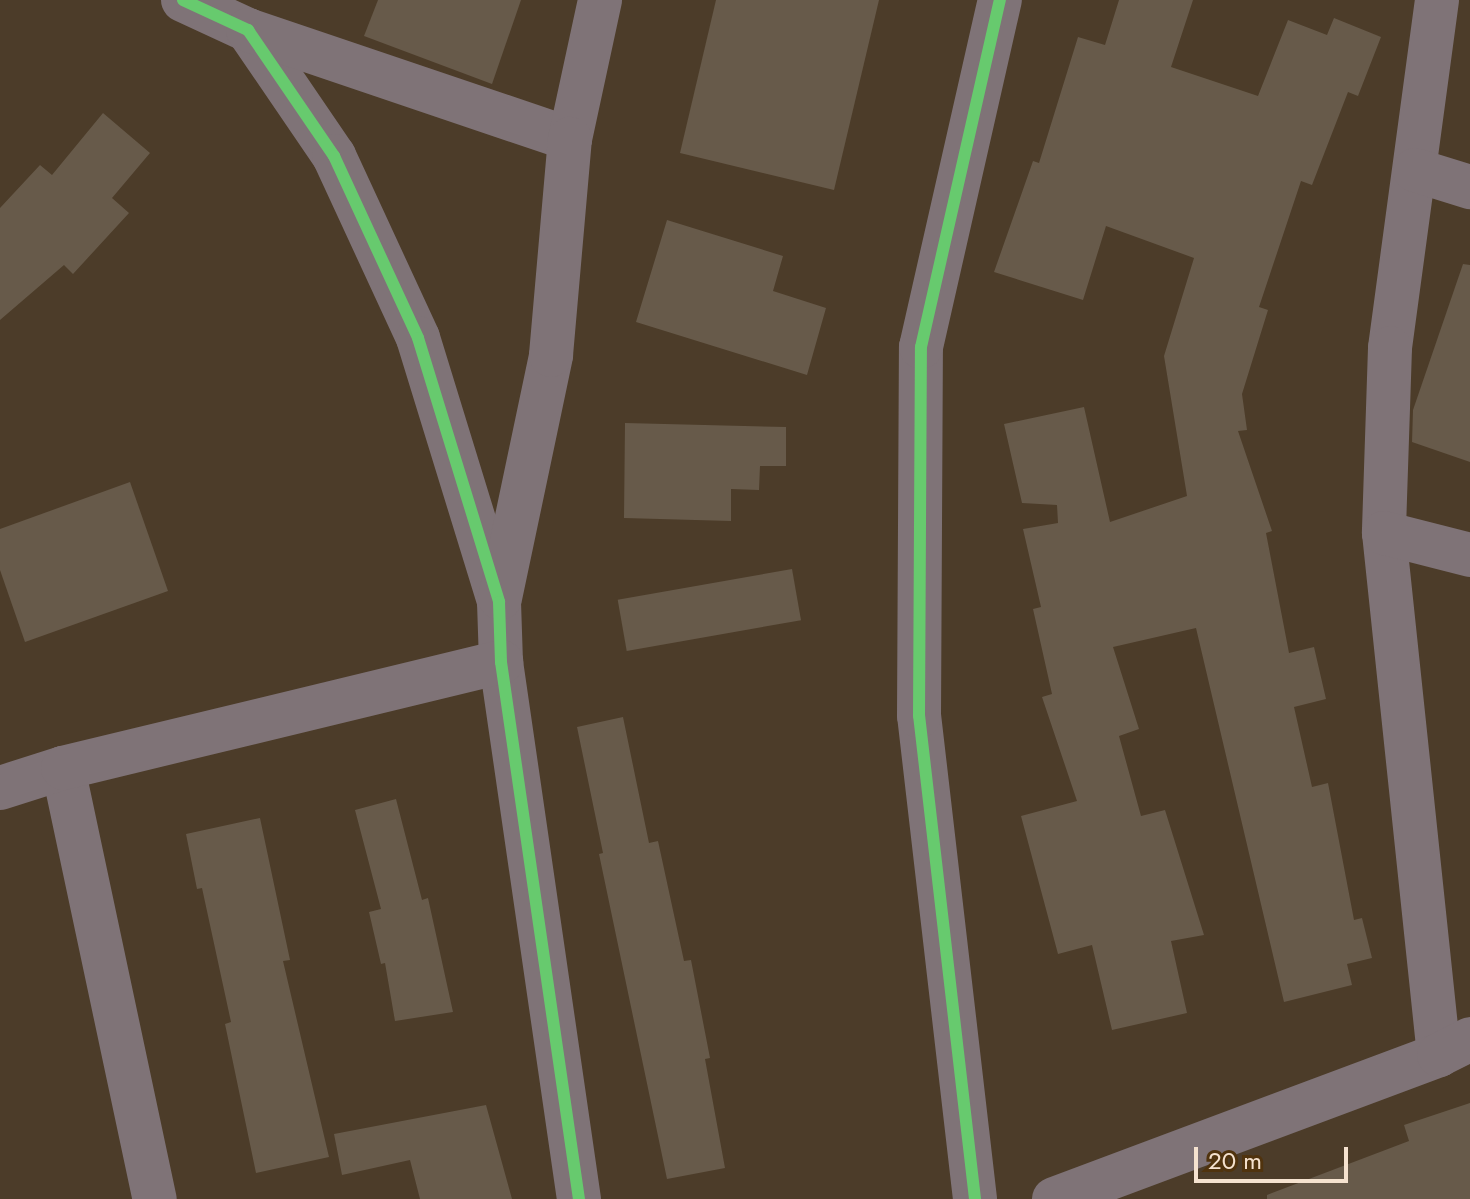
<!DOCTYPE html>
<html>
<head>
<meta charset="utf-8">
<style>
  body { margin:0 }
  #map { position:relative; width:1470px; height:1199px; overflow:hidden; background:#4c3c29; font-family:Jost,sans-serif }
  div>[style] { position:absolute }
  .building>* { inset:0; background:#675a4a; transform-origin:0 0 }
  .street>* { height:44px; margin:-22px; padding:0 22px; transform-origin:22px; border-radius:22px; background:#7f7377 }
  .cycleway>* { height:12px; margin:-6px; padding:0 6px; transform-origin:6px; border-radius:6px; background:#67ca6e }
  span { translate:-50% -50%; white-space:nowrap; text-align:center; line-height:1.15; -webkit-text-stroke:6px #50330e; paint-order:stroke }
  .scale { position:absolute; left:1194px; top:1147px; width:154px; height:36px; box-sizing:border-box; border:4px solid #f5e2cf; border-top:0; padding-left:10px; font-size:24px; line-height:28px; white-space:nowrap; color:#f5e2cf; -webkit-text-stroke:6px #50330e; paint-order:stroke }
</style>
</head>
<body>
<div id="map">
  <div class="building">
    <i style="clip-path:polygon(378px 0,521px 0,492px 84px,364px 36px)"></i>
    <i style="clip-path:polygon(716px 0,879px 0,834px 190px,680px 153px)"></i>
    <i style="clip-path:polygon(1119px 0,1193px 0,1171px 67px,1258px 96px,1288px 20px,1327px 35px,1334px 18px,1381px 37px,1358px 96px,1348px 92px,1312px 185px,1301px 181px,1259px 307px,1268px 310px,1242px 394px,1247px 430px,1238px 431px,1272px 531px,1266px 533px,1289px 653px,1314px 647px,1326px 699px,1294px 707px,1312px 787px,1328px 783px,1354px 920px,1362px 918px,1372px 958px,1347px 964px,1352px 985px,1284px 1002px,1196px 628px,1113px 647px,1139px 729px,1119px 736px,1141px 816px,1165px 810px,1204px 935px,1171px 941px,1187px 1013px,1112px 1030px,1092px 945px,1058px 954px,1021px 816px,1077px 801px,1042px 697px,1052px 694px,1033px 609px,1041px 607px,1023px 529px,1058px 523px,1057px 505px,1022px 503px,1004px 424px,1084px 407px,1110px 522px,1187px 496px,1164px 356px,1194px 258px,1106px 226px,1083px 300px,994px 272px,1033px 161px,1039px 163px,1078px 37px,1105px 45px)"></i>
    <i style="clip-path:polygon(103px 113px,150px 153px,112px 198px,129px 213px,73px 274px,64px 265px,0 320px,0 208px,40px 165px,52px 175px)"></i>
    <i style="clip-path:polygon(667px 220px,783px 256px,773px 291px,826px 308px,807px 375px,636px 322px)"></i>
    <i style="clip-path:polygon(1463px 264px,1470px 265px,1470px 462px,1412px 442px,1413px 410px)"></i>
    <i style="clip-path:polygon(625px 423px,786px 427px,786px 466px,760px 466px,759px 490px,731px 489px,731px 521px,624px 518px)"></i>
    <i style="clip-path:polygon(130px 482px,168px 591px,25px 642px,0 570px,0 529px)"></i>
    <i style="left:792px;top:569px;width:52px;height:177px;rotate:80deg"></i>
    <i style="clip-path:polygon(623px 717px,649px 843px,658px 841px,684px 961px,691px 960px,710px 1058px,705px 1059px,725px 1168px,667px 1179px,599px 854px,603px 853px,577px 727px)"></i>
    <i style="clip-path:polygon(396px 799px,422px 900px,428px 898px,453px 1012px,395px 1021px,385px 963px,381px 964px,369px 912px,381px 909px,355px 810px)"></i>
    <i style="clip-path:polygon(260px 818px,290px 960px,283px 961px,329px 1157px,256px 1173px,225px 1024px,231px 1022px,202px 888px,197px 889px,186px 834px)"></i>
    <i style="clip-path:polygon(1470px 1103px,1470px 1199px,1267px 1199px,1267px 1195px,1409px 1141px,1404px 1125px)"></i>
    <i style="clip-path:polygon(486px 1105px,512px 1199px,420px 1199px,410px 1160px,342px 1175px,334px 1134px)"></i>
  </div>
  <div class="street">
    <i style="left:183px;top:0;width:72px;rotate:24.8deg"></i>
    <i style="left:248px;top:30px;width:153px;rotate:55.7deg"></i>
    <i style="left:334px;top:156px;width:200px;rotate:65.2deg"></i>
    <i style="left:418px;top:338px;width:276px;rotate:72.9deg"></i>
    <i style="left:499px;top:602px;width:60px;rotate:88.1deg"></i>
    <i style="left:501px;top:662px;width:543px;rotate:81.74deg"></i>
    <i style="left:1437px;top:0;width:351px;rotate:97.7deg"></i>
    <i style="left:1390px;top:348px;width:185px;rotate:91.9deg"></i>
    <i style="left:1384px;top:533px;width:525px;rotate:83.99deg"></i>
    <i style="left:248px;top:30px;width:340px;rotate:18.7deg"></i>
    <i style="left:570px;top:139px;width:142px;rotate:-77.8deg"></i>
    <i style="left:1415px;top:170px;width:58px;rotate:17.2deg"></i>
    <i style="left:1384px;top:533px;width:89px;rotate:14.3deg"></i>
    <i style="left:500px;top:598px;width:248px;rotate:-78.1deg"></i>
    <i style="left:551px;top:355px;width:217px;rotate:-85deg"></i>
    <i style="left:63px;top:768px;width:441px;rotate:78deg"></i>
    <i style="left:0;top:788px;width:66px;rotate:-17.6deg"></i>
    <i style="left:63px;top:768px;width:451px;rotate:-13.6deg"></i>
    <i style="left:975px;top:1199px;width:486px;rotate:-96.6deg"></i>
    <i style="left:919px;top:716px;width:369px;rotate:-89.7deg"></i>
    <i style="left:921px;top:347px;width:356px;rotate:-77.2deg"></i>
    <i style="left:1054px;top:1199px;width:411px;rotate:-20.5deg"></i>
    <i style="left:1439px;top:1055px;width:35px;rotate:-27deg"></i>
  </div>
  <div class="cycleway">
    <i style="left:183px;top:0;width:72px;rotate:24.8deg"></i>
    <i style="left:248px;top:30px;width:153px;rotate:55.7deg"></i>
    <i style="left:334px;top:156px;width:200px;rotate:65.2deg"></i>
    <i style="left:418px;top:338px;width:276px;rotate:72.9deg"></i>
    <i style="left:499px;top:602px;width:60px;rotate:88.1deg"></i>
    <i style="left:501px;top:662px;width:543px;rotate:81.74deg"></i>
    <i style="left:975px;top:1199px;width:486px;rotate:-96.6deg"></i>
    <i style="left:919px;top:716px;width:369px;rotate:-89.7deg"></i>
    <i style="left:921px;top:347px;width:356px;rotate:-77.2deg"></i>
  </div>
  <div class="scale">20 m</div>
</div>
</body>
</html>
